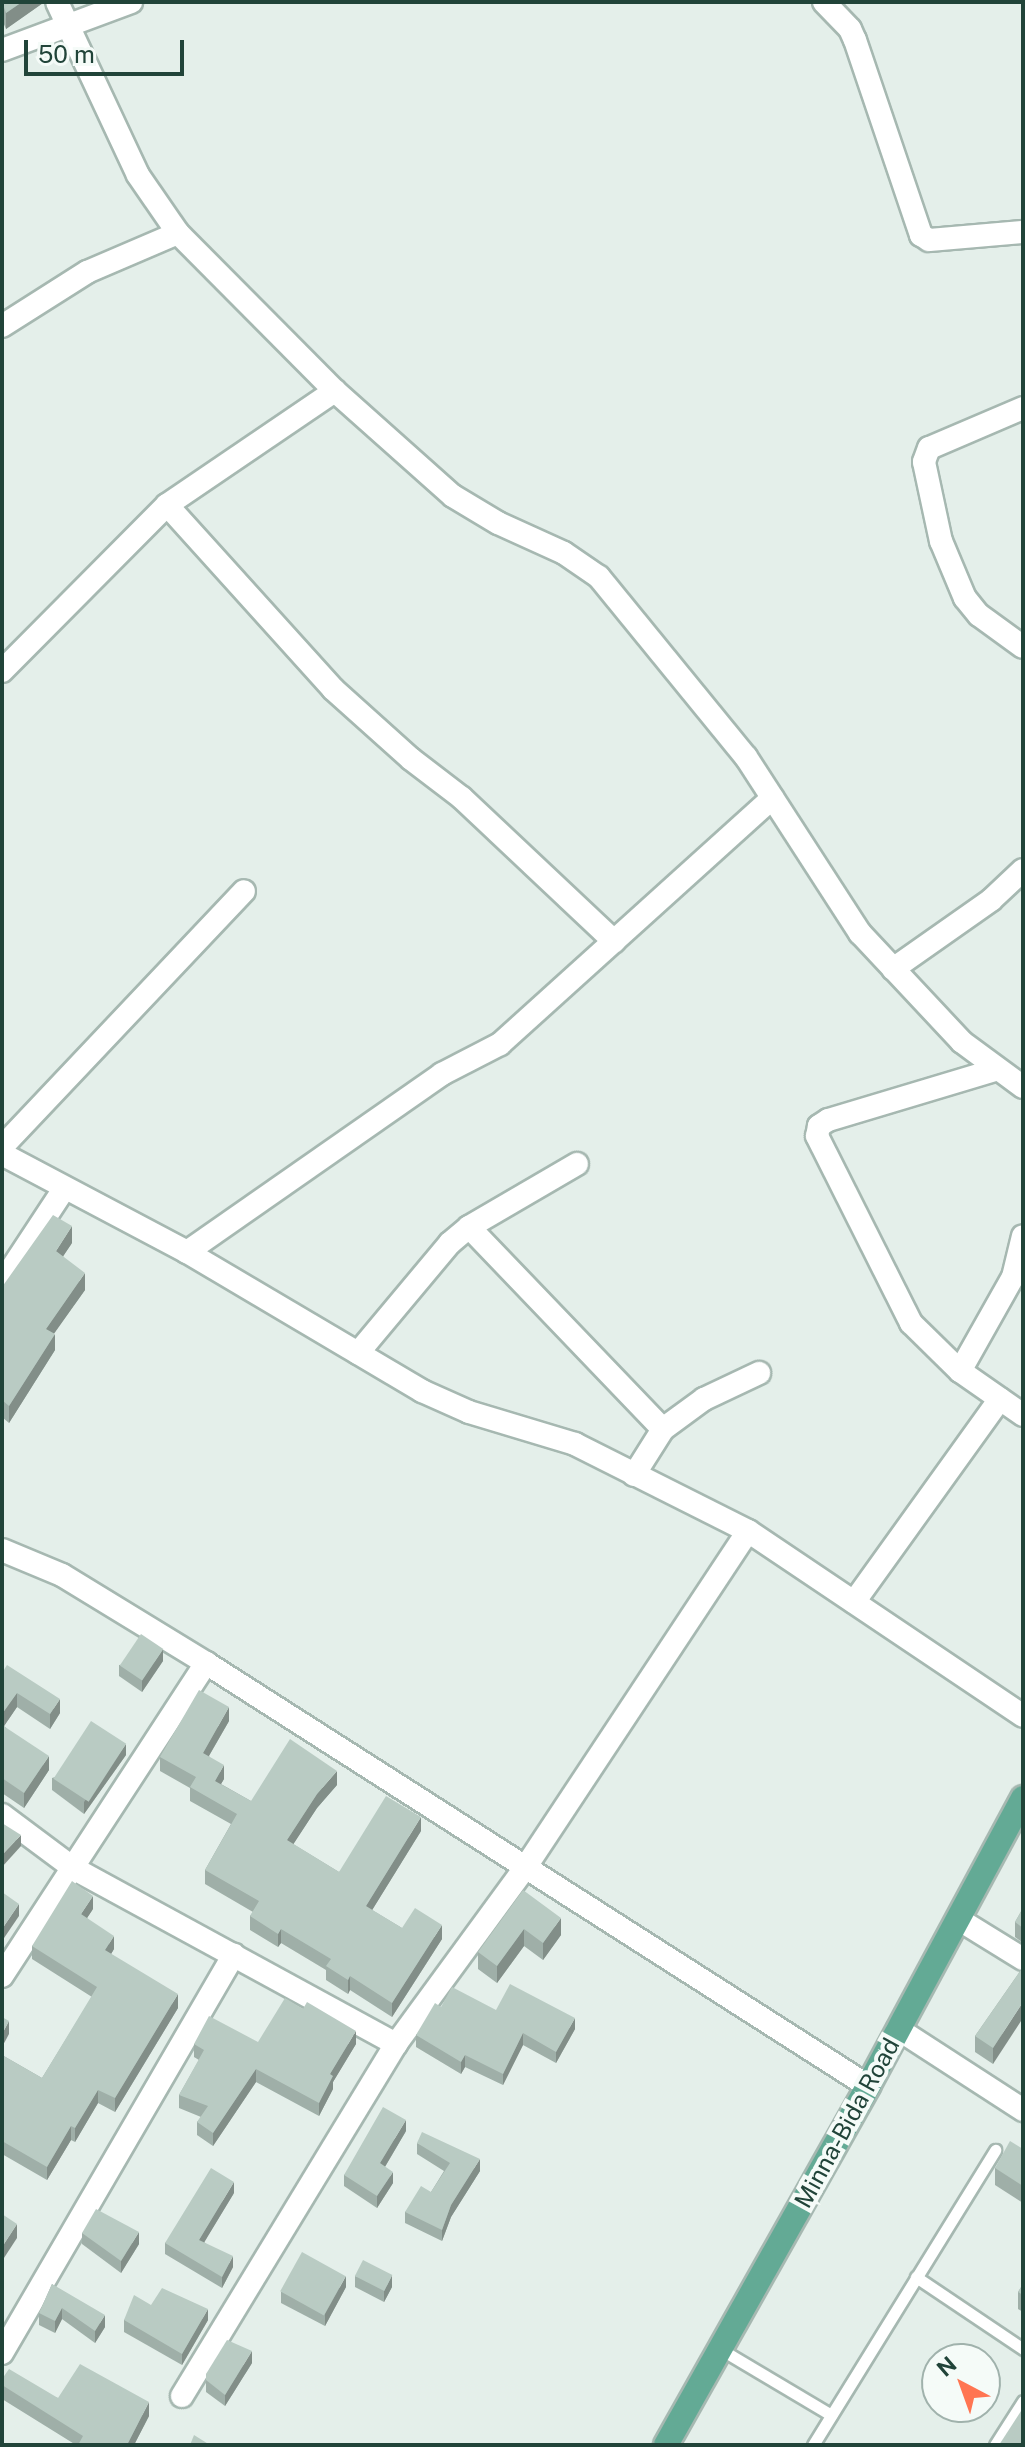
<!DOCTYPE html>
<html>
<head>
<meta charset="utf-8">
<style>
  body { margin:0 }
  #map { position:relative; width:1025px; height:2447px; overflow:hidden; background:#e4efea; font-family:"Public Sans",sans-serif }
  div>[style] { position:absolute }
  .roads { filter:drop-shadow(2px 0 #a6b8b1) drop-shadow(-2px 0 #a6b8b1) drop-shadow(0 2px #a6b8b1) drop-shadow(0 -2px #a6b8b1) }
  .service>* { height:11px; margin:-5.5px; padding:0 5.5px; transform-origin:5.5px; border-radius:5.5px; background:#fff }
  .minor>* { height:22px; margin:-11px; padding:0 11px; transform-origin:11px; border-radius:11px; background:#fff }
  .primary>* { height:24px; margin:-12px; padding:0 12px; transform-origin:12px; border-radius:12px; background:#63aa95 }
  .wall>* { inset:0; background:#9fafa8 }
  .shaded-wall>* { inset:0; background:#828e88 }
  .building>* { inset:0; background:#b9cbc3; transform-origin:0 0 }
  span { translate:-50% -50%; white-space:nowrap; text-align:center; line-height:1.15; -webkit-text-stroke:8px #f5fbf8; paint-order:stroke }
  .street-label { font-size:24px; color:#214439 }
  .frame { position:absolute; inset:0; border:4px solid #214439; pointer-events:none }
  .north { position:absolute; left:921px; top:2343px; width:80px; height:80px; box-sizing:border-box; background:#f5fbf8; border:2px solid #a0b2ac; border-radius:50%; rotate:319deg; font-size:22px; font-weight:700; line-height:32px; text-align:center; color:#214439 }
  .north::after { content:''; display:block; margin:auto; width:28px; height:36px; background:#ff7552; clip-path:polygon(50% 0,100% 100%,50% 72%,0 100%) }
  .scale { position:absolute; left:24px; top:40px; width:160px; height:36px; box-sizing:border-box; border:4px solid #214439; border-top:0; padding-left:10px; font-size:24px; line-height:28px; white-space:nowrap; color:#214439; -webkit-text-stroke:6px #f5fbf8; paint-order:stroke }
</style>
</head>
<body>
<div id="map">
  <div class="roads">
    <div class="service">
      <i style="left:916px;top:2277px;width:129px;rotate:33.9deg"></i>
      <i style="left:722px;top:2350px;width:127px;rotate:30.8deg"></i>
      <i style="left:813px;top:2445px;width:347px;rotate:-58.3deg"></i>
      <i style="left:995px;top:2445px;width:52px;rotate:-57.5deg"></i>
    </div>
    <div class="minor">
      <i style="left:57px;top:2px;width:191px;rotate:64.9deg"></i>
      <i style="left:138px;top:175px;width:70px;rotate:55.4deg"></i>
      <i style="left:178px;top:233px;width:223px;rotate:45.2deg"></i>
      <i style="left:335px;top:391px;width:158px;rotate:41.7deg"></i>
      <i style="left:453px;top:496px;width:52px;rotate:31deg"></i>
      <i style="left:498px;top:523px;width:72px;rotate:24.4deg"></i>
      <i style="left:564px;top:553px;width:42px;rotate:34.4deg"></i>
      <i style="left:599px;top:577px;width:232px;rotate:50.8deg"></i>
      <i style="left:746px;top:757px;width:210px;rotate:57.1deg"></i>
      <i style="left:860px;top:933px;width:149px;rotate:46.9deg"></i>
      <i style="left:962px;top:1042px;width:76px;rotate:36.4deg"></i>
      <i style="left:824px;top:2px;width:37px;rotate:46deg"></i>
      <i style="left:850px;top:29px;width:12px;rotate:66deg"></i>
      <i style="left:855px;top:40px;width:206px;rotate:71.3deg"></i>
      <i style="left:921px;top:235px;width:9px;rotate:32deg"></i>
      <i style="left:929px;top:240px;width:94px;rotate:-4.9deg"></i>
      <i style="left:2px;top:50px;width:138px;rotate:-20.4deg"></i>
      <i style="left:2px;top:326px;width:101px;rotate:-32.4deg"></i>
      <i style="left:87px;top:272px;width:99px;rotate:-23.2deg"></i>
      <i style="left:1023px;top:408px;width:102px;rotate:156.9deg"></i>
      <i style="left:929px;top:448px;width:15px;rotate:110deg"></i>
      <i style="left:924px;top:462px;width:81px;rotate:77.9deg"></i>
      <i style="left:941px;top:541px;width:62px;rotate:67.2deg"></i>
      <i style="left:965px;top:598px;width:22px;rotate:51deg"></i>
      <i style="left:979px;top:615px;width:54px;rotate:36deg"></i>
      <i style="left:167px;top:505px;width:248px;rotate:47.9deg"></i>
      <i style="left:333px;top:689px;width:105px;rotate:41.9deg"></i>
      <i style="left:411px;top:759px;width:64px;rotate:37.4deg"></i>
      <i style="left:462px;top:798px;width:209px;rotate:43.3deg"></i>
      <i style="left:2px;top:671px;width:234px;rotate:-45.2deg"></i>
      <i style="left:167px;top:505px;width:203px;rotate:-34.2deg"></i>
      <i style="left:893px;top:969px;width:120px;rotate:-35.1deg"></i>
      <i style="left:991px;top:900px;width:44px;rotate:-43.2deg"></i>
      <i style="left:995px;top:1070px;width:174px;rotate:163.3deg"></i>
      <i style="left:828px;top:1120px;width:11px;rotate:146deg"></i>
      <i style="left:819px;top:1126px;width:10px;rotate:101deg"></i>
      <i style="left:817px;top:1136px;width:209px;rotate:63.3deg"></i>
      <i style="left:911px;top:1323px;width:69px;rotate:44.4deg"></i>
      <i style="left:960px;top:1371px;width:77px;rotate:34.9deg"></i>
      <i style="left:2px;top:1147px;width:352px;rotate:-46.6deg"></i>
      <i style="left:2px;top:1154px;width:209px;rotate:27.9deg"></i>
      <i style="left:187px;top:1252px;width:273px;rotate:30.6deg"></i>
      <i style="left:422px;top:1391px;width:51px;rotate:24.1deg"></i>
      <i style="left:469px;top:1412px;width:111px;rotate:16.8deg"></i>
      <i style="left:575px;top:1444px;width:194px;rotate:26.7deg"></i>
      <i style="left:748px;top:1531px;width:331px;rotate:33.9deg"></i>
      <i style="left:469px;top:1227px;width:280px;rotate:46.2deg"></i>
      <i style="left:187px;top:1252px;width:311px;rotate:-34.9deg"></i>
      <i style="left:442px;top:1074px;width:65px;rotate:-27.3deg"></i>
      <i style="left:500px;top:1044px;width:367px;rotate:-42.1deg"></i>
      <i style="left:2px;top:1283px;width:113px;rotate:-56.6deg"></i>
      <i style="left:358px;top:1353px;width:143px;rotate:-50.1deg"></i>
      <i style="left:450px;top:1243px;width:25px;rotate:-40deg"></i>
      <i style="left:469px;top:1227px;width:125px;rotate:-30.3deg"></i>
      <i style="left:960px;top:1371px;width:108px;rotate:-60.6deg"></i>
      <i style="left:1013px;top:1277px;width:42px;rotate:-76.3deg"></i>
      <i style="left:634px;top:1475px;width:54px;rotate:-57.8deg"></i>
      <i style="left:663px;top:1429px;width:51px;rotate:-36.2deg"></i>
      <i style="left:704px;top:1399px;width:61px;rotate:-25.3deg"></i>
      <i style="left:2px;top:1550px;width:65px;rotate:22.6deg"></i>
      <i style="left:62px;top:1575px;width:169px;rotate:31.4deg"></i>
      <i style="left:206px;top:1663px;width:786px;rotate:32.58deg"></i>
      <i style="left:854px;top:1602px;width:250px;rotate:-54.3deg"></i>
      <i style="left:2px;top:1815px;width:89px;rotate:36.7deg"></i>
      <i style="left:73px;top:1868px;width:368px;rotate:28.6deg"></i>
      <i style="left:958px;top:1919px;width:76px;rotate:31.6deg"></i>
      <i style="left:2px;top:1976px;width:374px;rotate:-56.9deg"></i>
      <i style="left:898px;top:2029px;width:149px;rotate:32.9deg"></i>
      <i style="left:2px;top:2353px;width:461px;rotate:-59.8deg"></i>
      <i style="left:182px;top:2396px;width:412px;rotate:-58.7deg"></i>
      <i style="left:396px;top:2044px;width:222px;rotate:-53.8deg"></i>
      <i style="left:527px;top:1865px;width:400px;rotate:-56.5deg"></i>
    </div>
    <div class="primary">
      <i style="left:666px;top:2445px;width:412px;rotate:-60.6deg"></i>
      <i style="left:868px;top:2086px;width:327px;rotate:-61.7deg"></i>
    </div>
  </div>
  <div class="wall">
    <i style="clip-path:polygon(2px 2px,43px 2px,43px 3px,6px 29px,2px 20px)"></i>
    <i style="clip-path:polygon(72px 1243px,63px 1256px,85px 1290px,54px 1333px,55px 1350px,9px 1423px,2px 1417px,2px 1287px)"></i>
    <i style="clip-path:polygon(163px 1661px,142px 1692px,119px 1676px,119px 1665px)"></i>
    <i style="clip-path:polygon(2px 1673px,60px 1713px,50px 1729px,17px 1707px,4px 1726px,49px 1770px,24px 1808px,2px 1793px)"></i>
    <i style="clip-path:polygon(229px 1721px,209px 1756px,224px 1779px,221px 1784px,251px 1801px,337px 1785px,317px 1808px,293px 1844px,339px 1872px,421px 1831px,372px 1910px,402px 1928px,442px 1939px,392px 2017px,350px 1990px,348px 1994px,326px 1980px,326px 1970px,281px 1943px,278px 1947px,250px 1930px,250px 1916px,253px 1912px,205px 1884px,205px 1870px,231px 1824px,190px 1801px,190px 1788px,160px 1771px,160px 1757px)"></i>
    <i style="clip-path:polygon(126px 1755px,84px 1814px,52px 1790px,52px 1778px)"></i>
    <i style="clip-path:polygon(523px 1890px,561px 1935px,543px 1960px,524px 1946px,497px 1983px,478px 1969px,478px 1952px)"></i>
    <i style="clip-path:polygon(1023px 1908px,1023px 1943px,1015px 1937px,1015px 1922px)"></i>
    <i style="clip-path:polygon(93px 1909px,87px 1918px,114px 1949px,111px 1954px,178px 2008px,115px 2112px,98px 2103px,75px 2142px,71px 2140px,47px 2180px,2px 2154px,2px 2055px,42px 2078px,92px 1997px,32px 1959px,32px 1946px)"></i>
    <i style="clip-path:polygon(1023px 1967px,993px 2064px,975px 2052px,975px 2036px)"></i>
    <i style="clip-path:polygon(441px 2007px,496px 2010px,575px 2029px,556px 2063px,523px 2045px,503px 2085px,465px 2067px,461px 2074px,416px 2047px,416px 2035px)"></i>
    <i style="clip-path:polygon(258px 2042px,356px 2044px,333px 2082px,333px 2089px,319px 2116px,256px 2082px,213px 2146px,197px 2135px,197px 2122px,201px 2117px,179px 2108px,179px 2095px,199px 2060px,194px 2057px,194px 2044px)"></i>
    <i style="clip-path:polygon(406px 2131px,385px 2167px,393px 2183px,377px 2208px,344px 2186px,344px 2175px)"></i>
    <i style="clip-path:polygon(417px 2143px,480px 2171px,451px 2217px,442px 2241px,405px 2223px,405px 2212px,431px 2192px,444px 2171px,417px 2154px)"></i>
    <i style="clip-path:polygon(1023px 2149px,1023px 2203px,995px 2185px,995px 2168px)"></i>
    <i style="clip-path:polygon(234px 2193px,204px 2242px,233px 2267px,222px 2288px,165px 2254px,165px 2243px)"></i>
    <i style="clip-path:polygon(82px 2233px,139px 2244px,121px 2273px,82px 2244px)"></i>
    <i style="clip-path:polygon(355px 2276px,392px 2287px,384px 2302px,355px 2287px)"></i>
    <i style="clip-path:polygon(52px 2284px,105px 2327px,95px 2343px,62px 2319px,55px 2333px,39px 2325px,39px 2313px)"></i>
    <i style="clip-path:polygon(1023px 2284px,1023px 2312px,1018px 2309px,1018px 2292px)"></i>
    <i style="clip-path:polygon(346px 2287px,325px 2326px,281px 2303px,281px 2292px)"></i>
    <i style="clip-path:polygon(151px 2305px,208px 2320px,182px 2365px,124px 2332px,124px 2320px)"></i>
    <i style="clip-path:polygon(252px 2363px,225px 2406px,206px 2392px,206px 2374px)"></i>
    <i style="clip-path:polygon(2px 2379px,58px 2398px,149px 2416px,134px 2445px,76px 2445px,2px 2399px)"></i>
  </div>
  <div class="shaded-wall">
    <i style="clip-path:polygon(22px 2px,43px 2px,43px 3px,6px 29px,6px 13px)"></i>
    <i style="clip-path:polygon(72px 1226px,72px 1243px,56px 1267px,56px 1251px)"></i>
    <i style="clip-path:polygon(85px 1273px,85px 1290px,46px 1345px,46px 1329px)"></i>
    <i style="clip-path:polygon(55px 1334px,55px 1350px,9px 1423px,9px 1406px)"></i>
    <i style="clip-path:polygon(163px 1649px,163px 1661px,142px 1692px,142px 1680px)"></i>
    <i style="clip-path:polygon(17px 1693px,17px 1707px,2px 1729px,2px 1714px)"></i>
    <i style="clip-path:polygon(60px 1699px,60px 1713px,50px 1729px,50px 1714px)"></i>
    <i style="clip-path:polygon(229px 1707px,229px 1721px,203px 1766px,203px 1753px)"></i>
    <i style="clip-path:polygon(126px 1744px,126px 1755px,84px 1814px,84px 1802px)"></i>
    <i style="clip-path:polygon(49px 1756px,49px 1770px,24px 1808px,24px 1793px)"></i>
    <i style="clip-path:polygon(224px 1765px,224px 1779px,215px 1794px,215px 1781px)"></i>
    <i style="clip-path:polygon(337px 1771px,337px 1785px,317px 1808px,287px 1854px,287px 1840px,317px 1794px)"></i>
    <i style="clip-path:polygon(421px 1817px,421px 1831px,366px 1920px,366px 1906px)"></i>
    <i style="clip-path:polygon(21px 1835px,21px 1846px,2px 1867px,2px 1855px)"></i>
    <i style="clip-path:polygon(93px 1896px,93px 1909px,81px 1927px,81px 1914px)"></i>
    <i style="clip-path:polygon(19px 1904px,19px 1916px,2px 1941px,2px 1929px)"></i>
    <i style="clip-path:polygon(561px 1918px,561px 1935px,543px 1960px,543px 1943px)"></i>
    <i style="clip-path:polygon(442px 1925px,442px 1939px,392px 2017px,392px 2003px)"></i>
    <i style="clip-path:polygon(281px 1929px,281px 1943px,278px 1947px,278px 1934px)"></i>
    <i style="clip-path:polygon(524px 1929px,524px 1946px,497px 1983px,497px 1966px)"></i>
    <i style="clip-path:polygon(114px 1936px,114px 1949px,105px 1964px,105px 1950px)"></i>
    <i style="clip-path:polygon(350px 1976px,350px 1990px,348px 1994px,348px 1980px)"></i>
    <i style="clip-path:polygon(178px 1994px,178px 2008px,115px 2112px,115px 2098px)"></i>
    <i style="clip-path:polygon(1023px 2002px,1023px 2018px,993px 2064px,993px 2048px)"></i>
    <i style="clip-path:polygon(575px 2018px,575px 2029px,556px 2063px,556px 2052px)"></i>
    <i style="clip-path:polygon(9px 2021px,9px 2034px,2px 2047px,2px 2034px)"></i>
    <i style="clip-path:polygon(356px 2031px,356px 2044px,333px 2082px,333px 2089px,319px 2116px,319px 2103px,330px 2074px)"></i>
    <i style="clip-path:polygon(523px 2033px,523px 2045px,503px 2085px,503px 2074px)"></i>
    <i style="clip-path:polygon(465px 2055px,465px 2067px,461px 2074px,461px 2062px)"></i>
    <i style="clip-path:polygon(256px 2069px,256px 2082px,213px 2146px,213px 2133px)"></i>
    <i style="clip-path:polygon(98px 2090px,98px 2103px,75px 2142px,75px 2128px)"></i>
    <i style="clip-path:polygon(406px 2120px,406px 2131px,380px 2175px,380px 2163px)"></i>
    <i style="clip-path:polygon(71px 2126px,71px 2140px,47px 2180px,47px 2167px)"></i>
    <i style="clip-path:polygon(480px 2159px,480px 2171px,451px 2217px,442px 2241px,442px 2230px,451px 2205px)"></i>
    <i style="clip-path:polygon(393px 2172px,393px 2183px,377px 2208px,377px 2196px)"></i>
    <i style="clip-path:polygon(234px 2182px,234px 2193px,199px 2251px,199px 2240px)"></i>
    <i style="clip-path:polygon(17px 2224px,17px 2238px,2px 2261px,2px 2247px)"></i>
    <i style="clip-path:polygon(139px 2232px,139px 2244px,121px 2273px,121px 2261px)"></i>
    <i style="clip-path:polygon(233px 2256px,233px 2267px,222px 2288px,222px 2277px)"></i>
    <i style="clip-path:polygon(392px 2275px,392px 2287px,384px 2302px,384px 2291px)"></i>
    <i style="clip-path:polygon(346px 2276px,346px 2287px,325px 2326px,325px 2314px)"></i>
    <i style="clip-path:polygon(62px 2308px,62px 2319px,55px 2333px,55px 2321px)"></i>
    <i style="clip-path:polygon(208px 2309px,208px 2320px,182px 2365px,182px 2354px)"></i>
    <i style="clip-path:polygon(105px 2315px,105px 2327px,95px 2343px,95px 2331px)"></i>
    <i style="clip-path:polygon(252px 2351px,252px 2363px,225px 2406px,225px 2395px)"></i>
    <i style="clip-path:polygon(149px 2402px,149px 2416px,134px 2445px,127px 2445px)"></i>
  </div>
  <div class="building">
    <i style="clip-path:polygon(2px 2px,22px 2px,6px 13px)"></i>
    <i style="clip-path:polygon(53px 1215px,72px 1226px,56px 1251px,85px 1273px,46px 1329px,55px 1334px,9px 1406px,2px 1400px,2px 1287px)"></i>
    <i style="left:141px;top:1634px;width:27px;height:38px;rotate:34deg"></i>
    <i style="clip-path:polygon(7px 1665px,60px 1699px,50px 1714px,17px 1693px,2px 1714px,2px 1673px)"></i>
    <i style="clip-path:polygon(199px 1690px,229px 1707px,203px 1753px,224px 1765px,215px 1781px,251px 1801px,290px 1739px,337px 1771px,317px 1794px,287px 1840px,339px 1872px,386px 1796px,421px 1817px,366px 1906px,402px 1928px,415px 1908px,442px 1925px,392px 2003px,350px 1976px,348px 1980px,326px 1966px,331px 1959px,281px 1929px,278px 1934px,250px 1916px,259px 1901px,205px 1870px,237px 1814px,190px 1787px,196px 1777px,160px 1757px)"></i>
    <i style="left:91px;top:1721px;width:42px;height:69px;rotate:33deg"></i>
    <i style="clip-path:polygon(2px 1725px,49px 1756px,24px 1793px,2px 1778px)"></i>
    <i style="clip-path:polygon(2px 1823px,21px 1835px,2px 1855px)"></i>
    <i style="clip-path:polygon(72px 1881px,93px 1896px,81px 1914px,114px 1936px,105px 1950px,178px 1994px,115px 2098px,98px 2090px,75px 2128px,71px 2126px,47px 2167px,2px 2141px,2px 2055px,42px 2078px,97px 1987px,32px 1946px)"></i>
    <i style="clip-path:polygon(523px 1890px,561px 1918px,543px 1943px,524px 1929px,497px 1966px,478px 1952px)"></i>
    <i style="clip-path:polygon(2px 1892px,19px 1904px,2px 1929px)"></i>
    <i style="clip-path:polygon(1023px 1908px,1023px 1928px,1015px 1922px)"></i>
    <i style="clip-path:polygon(1023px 1967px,1023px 2002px,993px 2048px,975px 2036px)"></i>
    <i style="clip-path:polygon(510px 1984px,575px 2018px,556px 2052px,523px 2033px,503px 2074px,465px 2055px,461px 2062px,416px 2035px,435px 2003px,441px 2007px,452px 1987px,496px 2010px)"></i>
    <i style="clip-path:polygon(285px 1998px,303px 2009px,307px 2002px,356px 2031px,330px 2074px,333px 2076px,319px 2103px,256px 2069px,213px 2133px,197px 2122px,208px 2106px,179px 2095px,204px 2050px,194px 2044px,209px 2016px,258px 2042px)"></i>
    <i style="clip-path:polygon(2px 2017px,9px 2021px,2px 2034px)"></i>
    <i style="clip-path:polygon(383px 2107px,406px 2120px,380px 2163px,393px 2172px,377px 2196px,344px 2175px)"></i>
    <i style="clip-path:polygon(422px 2132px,480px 2159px,451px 2205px,442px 2230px,405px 2212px,421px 2186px,431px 2192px,450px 2163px,417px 2143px)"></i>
    <i style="clip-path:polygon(1010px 2141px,1023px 2149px,1023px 2186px,995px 2168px)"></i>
    <i style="clip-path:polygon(211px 2168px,234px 2182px,199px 2240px,233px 2256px,222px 2277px,165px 2243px)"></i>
    <i style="clip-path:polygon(96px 2209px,139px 2232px,121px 2261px,82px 2233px)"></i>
    <i style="clip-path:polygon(2px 2214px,17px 2224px,2px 2247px)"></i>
    <i style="left:302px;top:2252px;width:50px;height:45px;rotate:29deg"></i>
    <i style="left:363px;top:2260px;width:33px;height:18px;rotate:27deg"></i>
    <i style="clip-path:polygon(52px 2284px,105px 2315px,95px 2331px,62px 2308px,55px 2321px,39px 2313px)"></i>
    <i style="clip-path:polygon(1023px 2284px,1023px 2295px,1018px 2292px)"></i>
    <i style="clip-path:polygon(162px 2288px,208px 2309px,182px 2354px,124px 2320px,134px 2295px,151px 2305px)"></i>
    <i style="clip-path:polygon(227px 2340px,252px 2351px,225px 2395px,206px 2380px,206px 2374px)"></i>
    <i style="clip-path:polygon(80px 2364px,149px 2402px,127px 2445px,78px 2445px,83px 2436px,2px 2385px,2px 2379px,9px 2369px,58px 2398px)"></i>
    <i style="clip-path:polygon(1023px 2408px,1023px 2445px,999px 2445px)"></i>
    <i style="clip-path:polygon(194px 2435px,210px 2445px,190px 2445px)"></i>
  </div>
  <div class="street-label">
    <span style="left:847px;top:2123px;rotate:-61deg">Minna-Bida Road</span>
  </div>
  <div class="frame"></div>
  <div class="north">N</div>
  <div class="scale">50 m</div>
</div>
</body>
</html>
